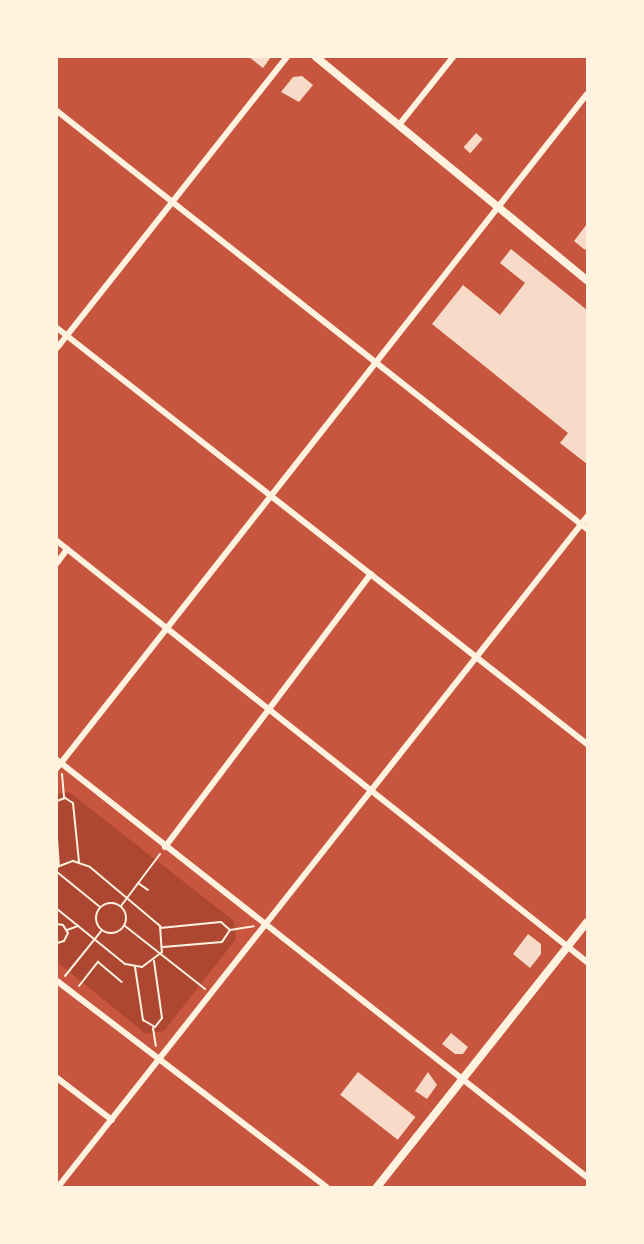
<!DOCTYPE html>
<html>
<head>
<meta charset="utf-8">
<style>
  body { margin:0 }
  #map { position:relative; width:644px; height:1244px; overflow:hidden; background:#c8553d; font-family:"Alegreya Sans",sans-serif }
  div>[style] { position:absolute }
  .green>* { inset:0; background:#ae4732 }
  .building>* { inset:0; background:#f7dbc8; transform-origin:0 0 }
  .path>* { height:2px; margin:-1px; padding:0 1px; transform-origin:1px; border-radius:1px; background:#fff3e0 }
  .path>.ring { margin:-1px; padding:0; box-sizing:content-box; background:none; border:2px solid #fff3e0; border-radius:50% }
  .minor>* { height:6px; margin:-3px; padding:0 3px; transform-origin:3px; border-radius:3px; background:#fff3e0 }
  .tertiary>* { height:8px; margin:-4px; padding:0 4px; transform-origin:4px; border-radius:4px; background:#fff3e0 }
  .secondary>* { height:8px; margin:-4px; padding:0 4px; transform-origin:4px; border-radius:4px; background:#fff3e0 }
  span { translate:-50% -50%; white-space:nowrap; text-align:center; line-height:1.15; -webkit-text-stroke:4.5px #fff3e0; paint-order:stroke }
  .frame { position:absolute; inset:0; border:58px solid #fff3e0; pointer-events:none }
</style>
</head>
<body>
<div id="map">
  <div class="green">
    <i style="clip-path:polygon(69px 792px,234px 921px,236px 939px,164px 1031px,146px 1034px,57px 962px,57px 794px)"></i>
  </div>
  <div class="building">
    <i style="clip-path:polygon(249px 57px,271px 57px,263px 68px)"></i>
    <i style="clip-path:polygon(302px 76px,313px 85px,299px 102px,281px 92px,293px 77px)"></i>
    <i style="left:476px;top:133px;width:9px;height:19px;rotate:41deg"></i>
    <i style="clip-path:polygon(587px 224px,587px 247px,585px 250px,574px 241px)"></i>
    <i style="clip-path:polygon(511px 249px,587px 310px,587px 464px,560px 443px,568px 433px,432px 324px,463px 285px,500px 315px,525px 283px,500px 263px)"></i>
    <i style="clip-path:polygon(528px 934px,541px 944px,541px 954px,530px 968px,513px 954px)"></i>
    <i style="clip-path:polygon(451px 1033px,468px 1047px,463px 1054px,455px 1054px,442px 1044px)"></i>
    <i style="left:358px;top:1072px;width:73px;height:29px;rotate:38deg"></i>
    <i style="clip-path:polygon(428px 1072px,437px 1085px,427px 1099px,415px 1091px)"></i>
  </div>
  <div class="path">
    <i style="left:62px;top:774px;width:24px;rotate:85deg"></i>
    <i style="left:57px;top:801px;width:9px;rotate:-21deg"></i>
    <i style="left:65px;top:798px;width:9px;rotate:32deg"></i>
    <i style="left:73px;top:803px;width:59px;rotate:84.2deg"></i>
    <i style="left:57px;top:839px;width:27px;rotate:86deg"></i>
    <i style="left:57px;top:867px;width:17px;rotate:-21deg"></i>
    <i style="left:73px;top:861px;width:18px;rotate:19deg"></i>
    <i style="left:90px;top:867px;width:92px;rotate:40.1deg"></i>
    <i style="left:160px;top:926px;width:26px;rotate:86deg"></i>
    <i style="left:162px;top:952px;width:25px;rotate:143deg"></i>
    <i style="left:142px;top:967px;width:17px;rotate:-170deg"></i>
    <i style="left:125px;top:964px;width:87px;rotate:-141deg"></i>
    <i style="left:57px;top:872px;width:55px;rotate:39.1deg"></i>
    <i style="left:138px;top:883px;width:12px;rotate:35deg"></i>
    <i class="ring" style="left:96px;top:903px;width:28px;height:28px"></i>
    <i style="left:121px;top:906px;width:65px;rotate:-53.1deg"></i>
    <i style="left:57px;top:924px;width:6px;rotate:9deg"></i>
    <i style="left:63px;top:925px;width:9px;rotate:58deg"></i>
    <i style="left:68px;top:933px;width:9px;rotate:117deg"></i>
    <i style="left:64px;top:941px;width:7px;rotate:164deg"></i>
    <i style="left:125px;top:926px;width:102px;rotate:38.2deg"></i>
    <i style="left:160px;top:928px;width:61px;rotate:-5.6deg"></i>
    <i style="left:221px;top:922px;width:12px;rotate:42deg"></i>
    <i style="left:230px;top:930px;width:14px;rotate:124deg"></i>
    <i style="left:222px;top:942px;width:59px;rotate:175.2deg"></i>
    <i style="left:67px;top:930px;width:12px;rotate:-20deg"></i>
    <i style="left:230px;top:930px;width:24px;rotate:-9deg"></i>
    <i style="left:135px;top:967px;width:54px;rotate:81.4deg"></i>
    <i style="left:143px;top:1020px;width:14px;rotate:30deg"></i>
    <i style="left:155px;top:1027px;width:11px;rotate:-52deg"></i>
    <i style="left:162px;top:1018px;width:58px;rotate:-98deg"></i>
    <i style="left:65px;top:976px;width:59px;rotate:-51.2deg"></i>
    <i style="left:79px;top:986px;width:31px;rotate:-52deg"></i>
    <i style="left:98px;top:962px;width:31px;rotate:40deg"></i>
    <i style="left:153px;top:1028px;width:18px;rotate:81deg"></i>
  </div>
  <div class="minor">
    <i style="left:57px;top:111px;width:675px;rotate:38.26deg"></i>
    <i style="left:399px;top:125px;width:87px;rotate:-51.5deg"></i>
    <i style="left:57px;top:328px;width:674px;rotate:38.13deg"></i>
    <i style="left:57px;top:348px;width:371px;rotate:-51.7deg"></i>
    <i style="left:57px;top:541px;width:677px;rotate:38.46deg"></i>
    <i style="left:57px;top:563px;width:17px;rotate:-54deg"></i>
    <i style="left:57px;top:760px;width:674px;rotate:38.2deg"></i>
    <i style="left:57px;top:768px;width:857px;rotate:-51.82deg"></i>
    <i style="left:165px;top:847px;width:342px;rotate:-53deg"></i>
    <i style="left:57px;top:981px;width:339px;rotate:37.4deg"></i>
    <i style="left:57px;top:1078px;width:69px;rotate:37.4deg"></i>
    <i style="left:58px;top:1187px;width:854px;rotate:-51.71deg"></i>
  </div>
  <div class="tertiary">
    <i style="left:377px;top:1187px;width:338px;rotate:-51.6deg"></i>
  </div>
  <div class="secondary">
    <i style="left:316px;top:57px;width:351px;rotate:39.5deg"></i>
  </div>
  <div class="frame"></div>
</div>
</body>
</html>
